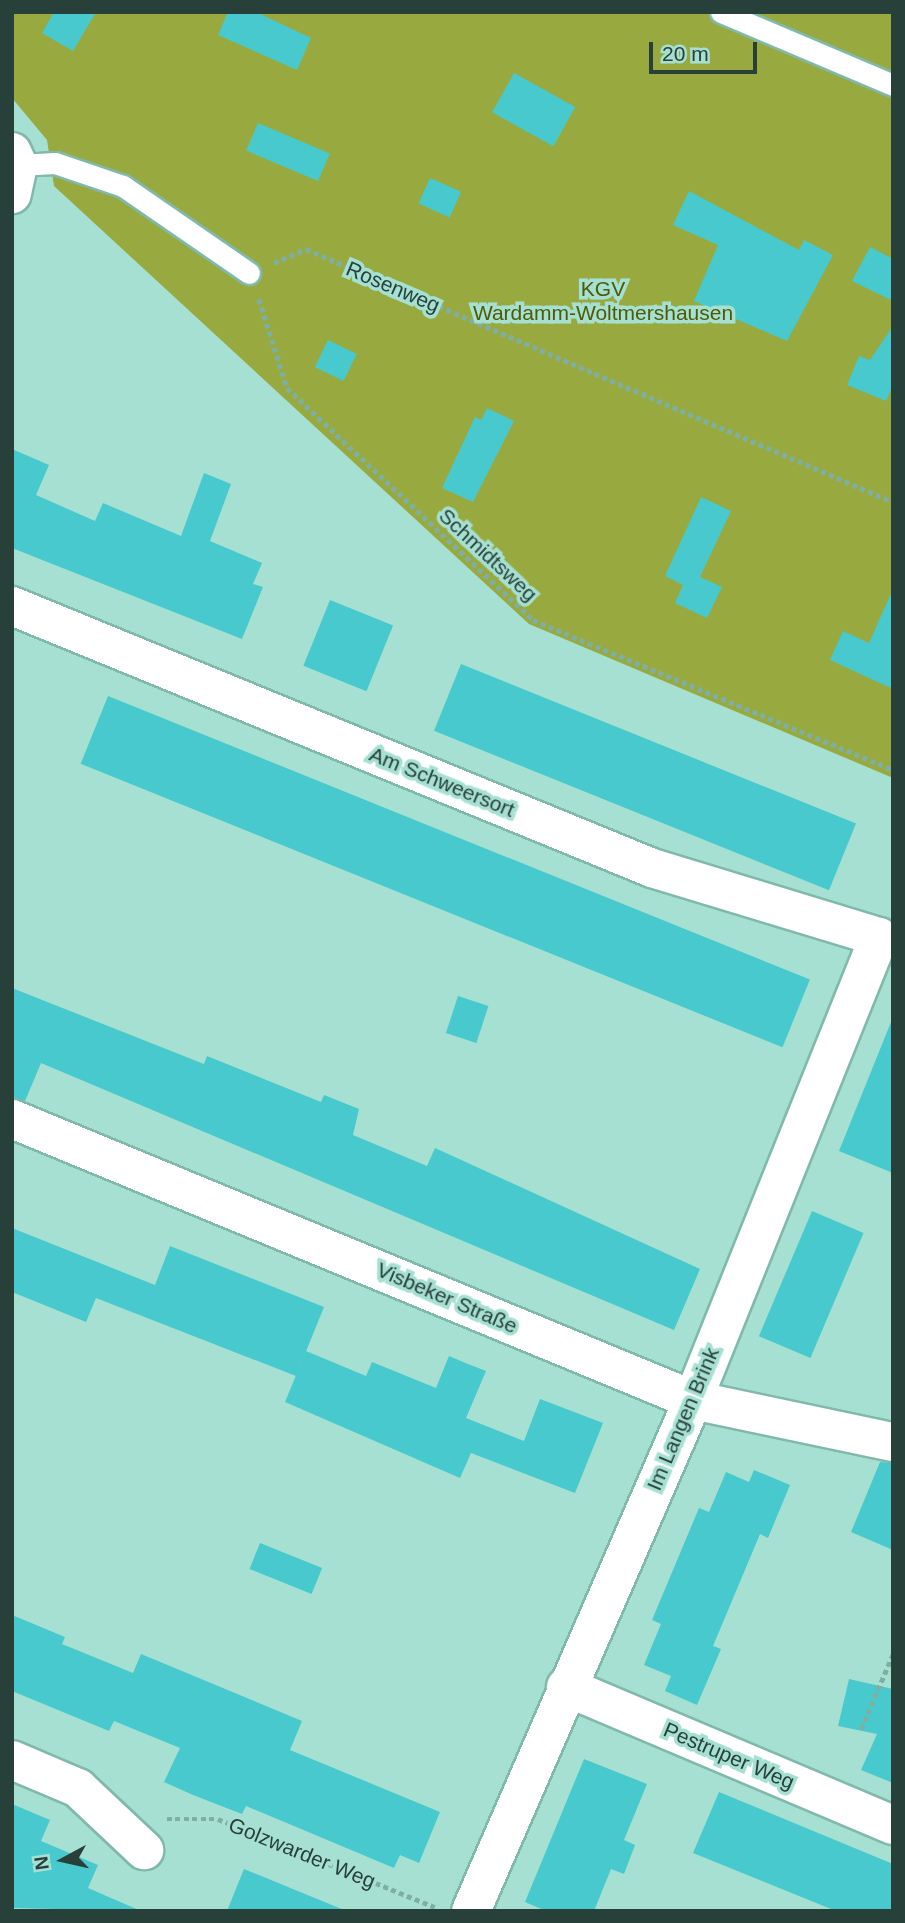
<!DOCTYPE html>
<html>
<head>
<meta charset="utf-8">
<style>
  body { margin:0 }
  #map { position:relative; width:905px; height:1923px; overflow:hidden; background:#a6e0d2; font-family:Helvetica,sans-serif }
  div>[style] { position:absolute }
  .green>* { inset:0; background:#98aa3f }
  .building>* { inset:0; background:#47c9cd; transform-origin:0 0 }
  .path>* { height:4.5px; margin-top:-2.25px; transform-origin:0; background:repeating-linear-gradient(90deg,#7fafa3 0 5px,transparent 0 8.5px) }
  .roads { filter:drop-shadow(2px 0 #80b9ab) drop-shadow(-2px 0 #80b9ab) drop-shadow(0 2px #80b9ab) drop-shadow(0 -2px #80b9ab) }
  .service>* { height:21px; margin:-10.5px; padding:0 10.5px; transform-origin:10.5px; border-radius:10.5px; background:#fff }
  .minor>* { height:38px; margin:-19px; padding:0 19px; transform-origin:19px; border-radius:19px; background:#fff }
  span { translate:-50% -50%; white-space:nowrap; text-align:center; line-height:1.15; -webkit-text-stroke:7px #a6e0d2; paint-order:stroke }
  .street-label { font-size:21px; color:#28403a }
  .park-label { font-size:21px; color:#4f5a03 }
  .frame { position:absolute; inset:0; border:14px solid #28403a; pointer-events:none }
  .north { position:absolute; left:28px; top:1825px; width:70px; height:70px; -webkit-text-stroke:5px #a6e0d2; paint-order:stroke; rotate:262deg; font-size:19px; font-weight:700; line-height:28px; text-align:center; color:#28403a }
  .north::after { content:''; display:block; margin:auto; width:24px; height:32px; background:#28403a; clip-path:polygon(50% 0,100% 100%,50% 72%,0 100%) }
  .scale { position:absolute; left:649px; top:42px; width:108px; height:32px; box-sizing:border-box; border:4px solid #28403a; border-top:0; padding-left:9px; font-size:21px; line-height:24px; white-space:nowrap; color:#28403a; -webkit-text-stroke:5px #a6e0d2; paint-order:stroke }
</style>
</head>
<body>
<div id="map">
  <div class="green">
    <i style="clip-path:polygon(12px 12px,893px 12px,893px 778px,529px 624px,54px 186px,47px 140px,12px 98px)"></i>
  </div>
  <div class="building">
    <i style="clip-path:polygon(54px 12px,96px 12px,73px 51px,42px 33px)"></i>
    <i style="clip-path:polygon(228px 12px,256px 12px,311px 38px,297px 70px,218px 35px)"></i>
    <i style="left:514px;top:73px;width:70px;height:45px;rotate:29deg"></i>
    <i style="left:258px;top:123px;width:78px;height:30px;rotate:23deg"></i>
    <i style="left:430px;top:178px;width:34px;height:28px;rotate:24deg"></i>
    <i style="clip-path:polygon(689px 191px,799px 250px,804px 240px,833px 255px,787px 341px,694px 301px,718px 245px,673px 225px)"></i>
    <i style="clip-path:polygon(870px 247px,893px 259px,893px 301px,852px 281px)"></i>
    <i style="clip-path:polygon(893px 326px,893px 385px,886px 401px,847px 385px,859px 356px,870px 360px)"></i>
    <i style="left:328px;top:340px;width:32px;height:30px;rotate:26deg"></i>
    <i style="clip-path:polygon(487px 408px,514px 421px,473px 502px,442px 488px,475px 417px,481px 420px)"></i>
    <i style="clip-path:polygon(12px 449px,49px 465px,36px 495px,95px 521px,103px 503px,181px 536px,204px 473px,231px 484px,210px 541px,262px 563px,253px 584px,263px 587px,242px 639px,12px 548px)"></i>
    <i style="clip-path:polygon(701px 497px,731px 511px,700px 577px,722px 587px,707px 618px,675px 603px,683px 585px,665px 576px)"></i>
    <i style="clip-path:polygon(893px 589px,893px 689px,830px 660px,843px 631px,869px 643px)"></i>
    <i style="left:330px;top:600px;width:68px;height:71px;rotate:22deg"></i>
    <i style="left:461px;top:664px;width:426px;height:72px;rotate:22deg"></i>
    <i style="left:108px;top:696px;width:757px;height:73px;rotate:22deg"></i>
    <i style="clip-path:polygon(12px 988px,204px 1064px,207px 1056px,321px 1102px,324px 1095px,359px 1109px,353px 1135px,427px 1166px,435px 1148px,700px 1269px,674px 1330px,41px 1063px,25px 1101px,12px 1098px)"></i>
    <i style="left:458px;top:996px;width:32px;height:39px;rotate:18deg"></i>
    <i style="clip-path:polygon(891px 1022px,893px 1022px,893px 1173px,839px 1151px)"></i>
    <i style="left:812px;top:1211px;width:56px;height:136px;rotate:23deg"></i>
    <i style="clip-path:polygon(12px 1228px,155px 1285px,170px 1246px,324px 1307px,296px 1376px,96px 1298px,86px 1322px,12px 1292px)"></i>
    <i style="clip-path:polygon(306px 1351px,366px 1376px,372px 1362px,436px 1388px,449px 1356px,468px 1364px,486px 1371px,466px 1418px,524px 1441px,540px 1399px,603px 1423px,575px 1493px,471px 1453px,460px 1478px,285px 1402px)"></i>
    <i style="clip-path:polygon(880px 1462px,893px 1463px,893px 1550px,851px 1532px)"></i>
    <i style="clip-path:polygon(754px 1470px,790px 1485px,768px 1538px,760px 1534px,742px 1577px,713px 1646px,721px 1649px,697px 1705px,665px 1691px,671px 1676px,644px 1665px,661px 1624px,652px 1620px,699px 1508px,709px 1512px,726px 1472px,749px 1482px)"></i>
    <i style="left:260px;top:1543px;width:67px;height:28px;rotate:22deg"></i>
    <i style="clip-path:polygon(12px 1615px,65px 1637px,62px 1644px,133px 1673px,141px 1654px,302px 1721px,290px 1750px,440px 1812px,419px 1863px,400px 1855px,394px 1868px,246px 1806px,242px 1814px,193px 1795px,164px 1782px,180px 1748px,114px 1721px,109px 1731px,12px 1691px)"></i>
    <i style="clip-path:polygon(849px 1679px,893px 1689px,893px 1783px,861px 1770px,877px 1734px,838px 1726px)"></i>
    <i style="clip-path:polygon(584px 1759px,647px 1784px,624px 1840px,635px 1845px,624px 1874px,611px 1869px,594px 1911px,546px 1911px,525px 1902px)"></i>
    <i style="clip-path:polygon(719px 1792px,893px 1864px,893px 1911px,836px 1911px,693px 1853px)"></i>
    <i style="clip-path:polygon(12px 1804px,50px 1820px,41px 1841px,98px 1865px,88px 1888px,141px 1911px,12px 1908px)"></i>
    <i style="clip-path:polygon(244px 1869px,344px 1910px,344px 1911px,227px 1911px)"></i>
  </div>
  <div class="path">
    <i style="left:274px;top:263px;width:35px;rotate:-24deg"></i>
    <i style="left:306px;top:249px;width:639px;rotate:23.32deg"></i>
    <i style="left:259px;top:299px;width:93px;rotate:72.5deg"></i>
    <i style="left:287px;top:388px;width:338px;rotate:43.3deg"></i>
    <i style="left:533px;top:620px;width:390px;rotate:22.6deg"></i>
    <i style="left:861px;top:1729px;width:82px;rotate:-66.9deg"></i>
    <i style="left:167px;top:1819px;width:51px"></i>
    <i style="left:218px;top:1819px;width:234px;rotate:22.1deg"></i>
  </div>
  <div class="roads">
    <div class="service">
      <i style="left:721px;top:12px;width:187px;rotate:23deg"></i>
      <i style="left:18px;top:165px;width:37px;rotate:-3deg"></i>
      <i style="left:55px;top:163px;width:72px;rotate:18.7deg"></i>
      <i style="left:123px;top:186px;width:153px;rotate:34.6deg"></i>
    </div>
    <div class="minor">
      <i style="left:12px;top:152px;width:14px;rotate:65deg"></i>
      <i style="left:18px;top:165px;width:30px;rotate:102deg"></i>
      <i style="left:12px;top:606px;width:692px;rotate:22.26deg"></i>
      <i style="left:652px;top:868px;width:237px;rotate:16.9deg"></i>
      <i style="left:879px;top:937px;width:499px;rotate:111.9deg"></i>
      <i style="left:693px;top:1400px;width:557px;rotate:113.48deg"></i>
      <i style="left:12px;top:1119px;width:737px;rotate:22.42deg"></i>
      <i style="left:693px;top:1400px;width:204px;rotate:11.9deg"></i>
      <i style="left:566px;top:1687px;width:355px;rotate:22.9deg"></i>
      <i style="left:12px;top:1760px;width:72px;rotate:23deg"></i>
      <i style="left:78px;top:1788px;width:91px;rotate:43.2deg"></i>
    </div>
  </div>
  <div class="street-label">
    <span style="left:393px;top:287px;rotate:23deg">Rosenweg</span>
    <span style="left:488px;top:555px;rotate:43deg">Schmidtsweg</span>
    <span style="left:442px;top:782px;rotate:22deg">Am Schweersort</span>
    <span style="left:447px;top:1298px;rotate:23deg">Visbeker Straße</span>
    <span style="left:683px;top:1419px;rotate:-67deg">Im Langen Brink</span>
    <span style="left:729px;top:1756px;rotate:23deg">Pestruper Weg</span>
    <span style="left:302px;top:1853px;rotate:22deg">Golzwarder Weg</span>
  </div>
  <div class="park-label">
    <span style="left:603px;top:301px">KGV<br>Wardamm-Woltmershausen</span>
  </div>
  <div class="frame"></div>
  <div class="north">N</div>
  <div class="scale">20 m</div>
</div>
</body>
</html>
